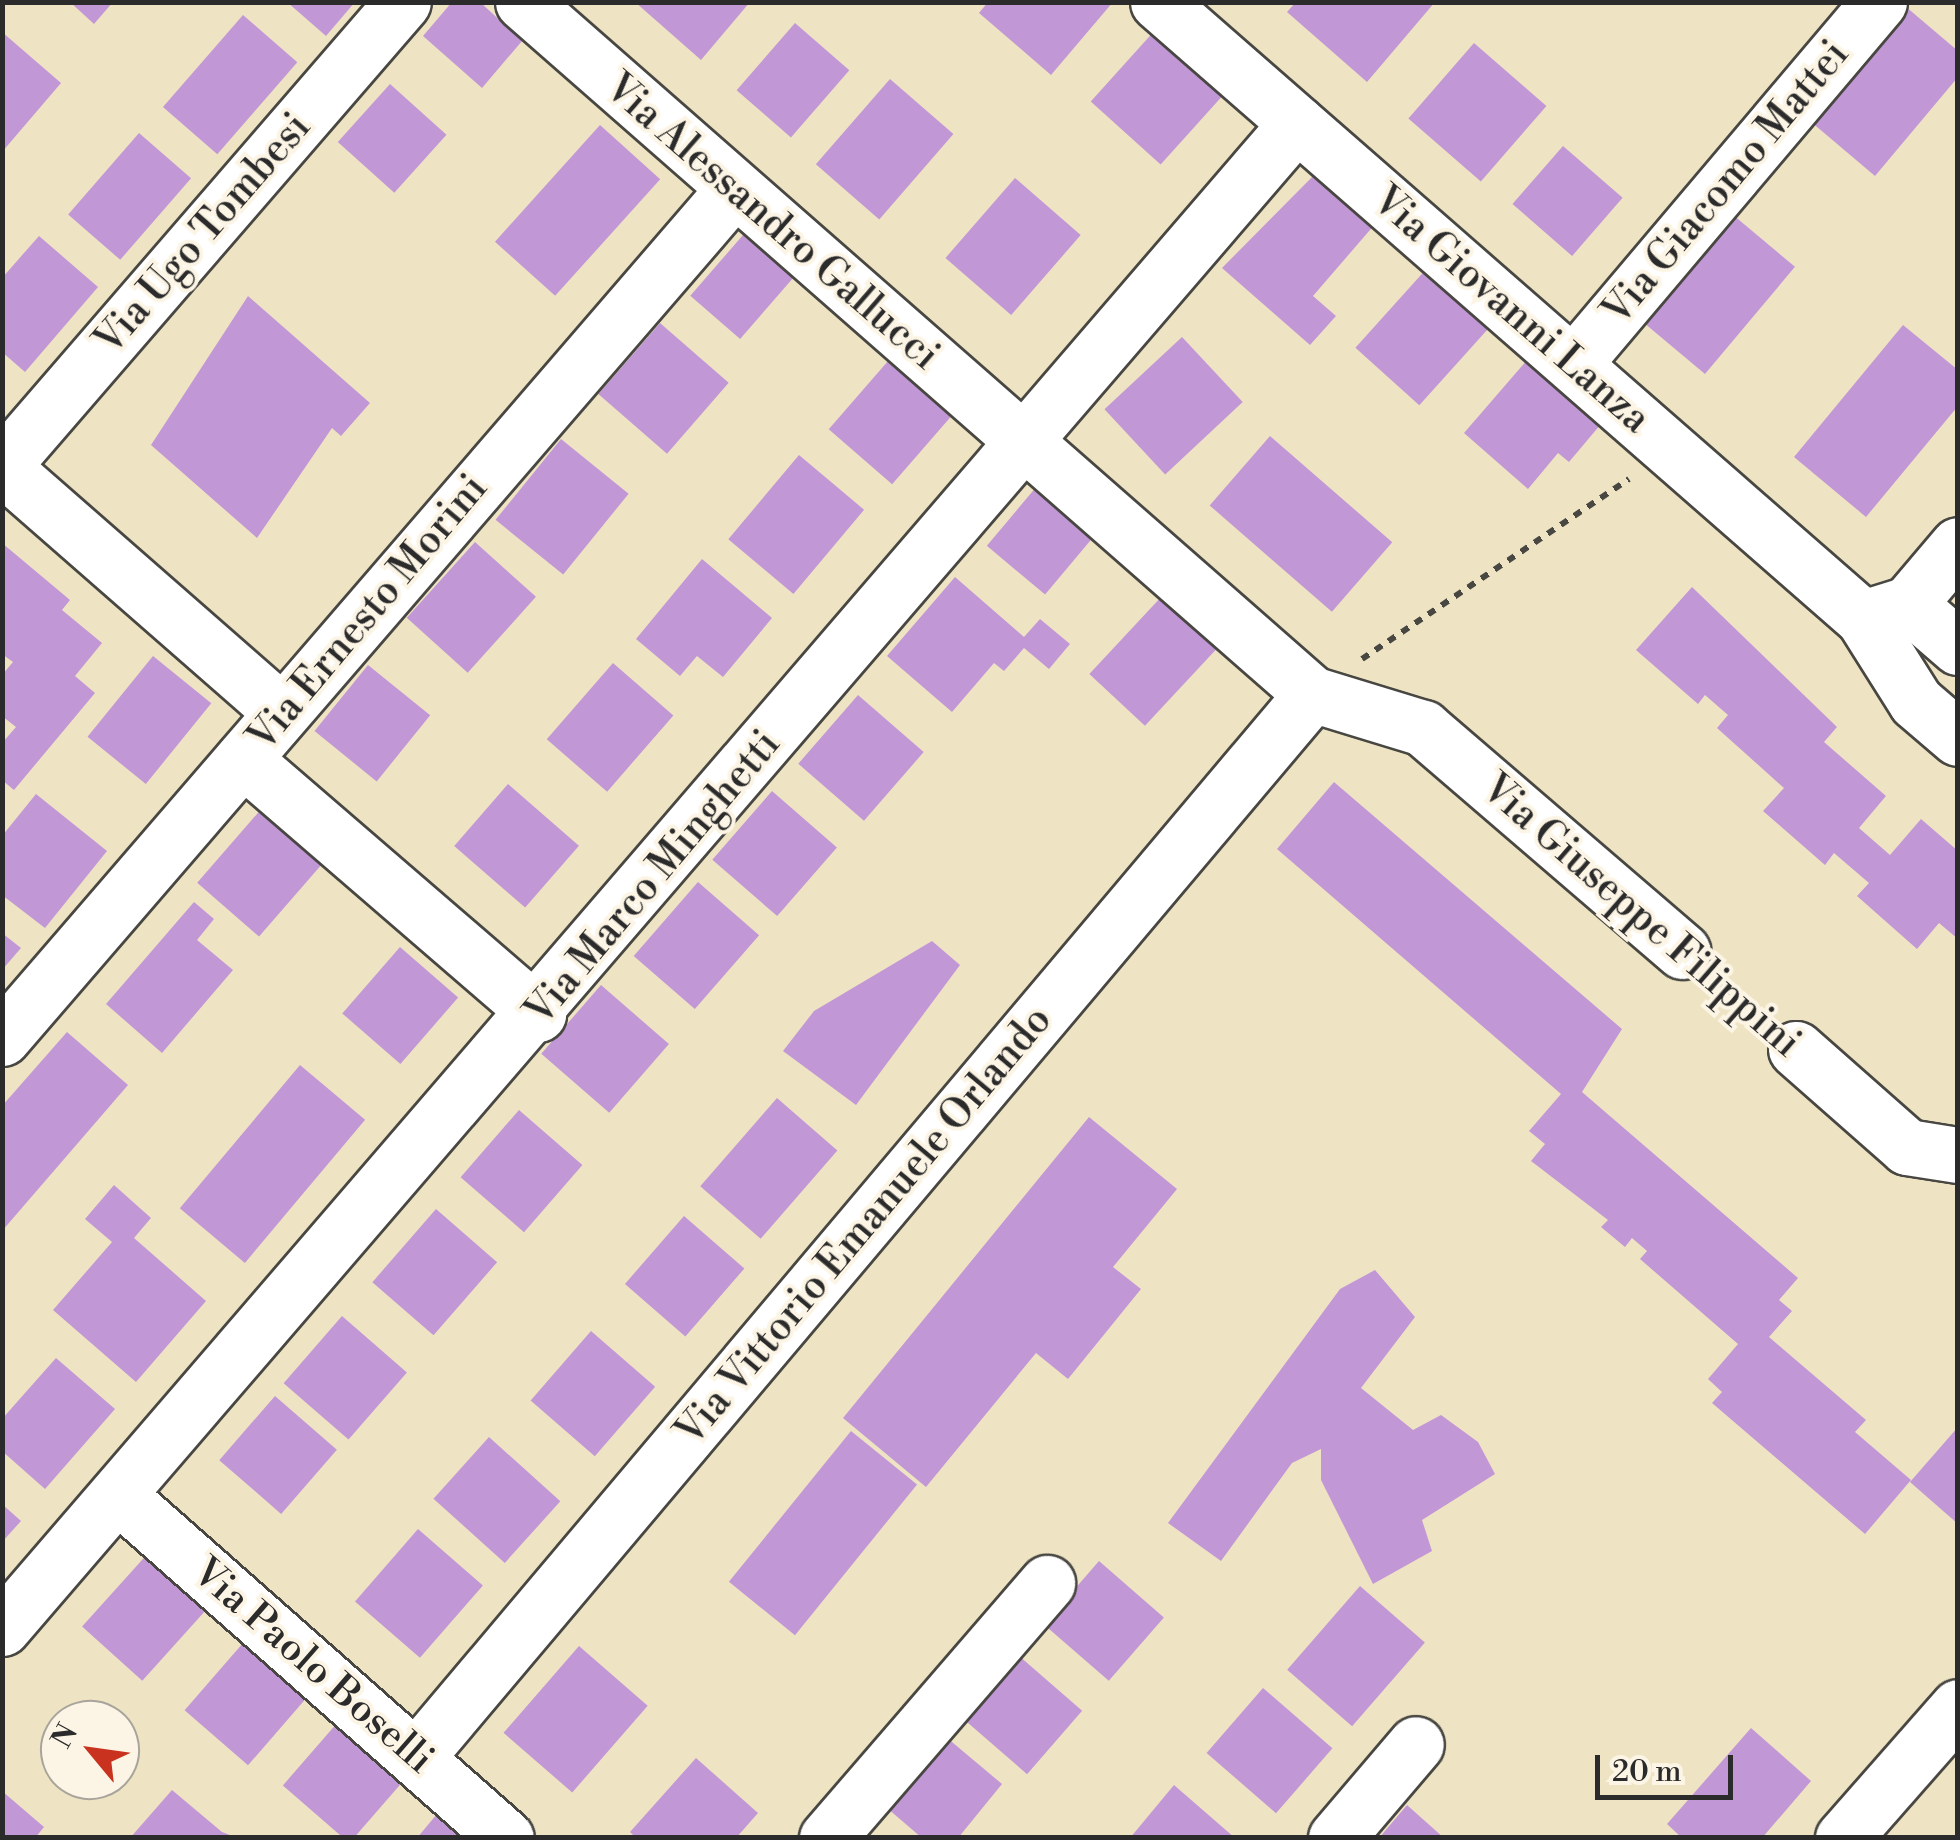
<!DOCTYPE html>
<html>
<head>
<meta charset="utf-8">
<style>
  body { margin:0 }
  #map { position:relative; width:1960px; height:1840px; overflow:hidden; background:#eee4c4; font-family:"Libre Bodoni",serif }
  div>[style] { position:absolute }
  .building>* { inset:0; background:#c297d6; transform-origin:0 0 }
  .path>* { height:6px; margin-top:-3px; transform-origin:0; background:repeating-linear-gradient(90deg,#484742 0 8px,transparent 0 16px) }
  .roads { filter:drop-shadow(2px 0 #484742) drop-shadow(-2px 0 #484742) drop-shadow(0 2px #484742) drop-shadow(0 -2px #484742) }
  .minor>* { height:55px; margin:-27.5px; padding:0 27.5px; transform-origin:27.5px; border-radius:27.5px; background:#fff }
  span { translate:-50% -50%; white-space:nowrap; text-align:center; line-height:1.15; -webkit-text-stroke:8px #fcf5e5; paint-order:stroke }
  .street-label { font-size:40px; color:#2b2b2b }
  .frame { position:absolute; inset:0; border:5px solid #2b2b2b; pointer-events:none }
  .north { position:absolute; left:40px; top:1700px; width:100px; height:100px; box-sizing:border-box; background:#fcf5e5; border:2px solid #a8a49b; border-radius:50%; rotate:299deg; font-size:28px; font-weight:700; line-height:40px; text-align:center; color:#2b2b2b }
  .north::after { content:''; display:block; margin:auto; width:35px; height:45px; background:#c8321e; clip-path:polygon(50% 0,100% 100%,50% 72%,0 100%) }
  .scale { position:absolute; left:1595px; top:1755px; width:138px; height:45px; box-sizing:border-box; border:5px solid #2b2b2b; border-top:0; padding-left:12px; font-size:30px; line-height:35px; white-space:nowrap; color:#2b2b2b; -webkit-text-stroke:8px #fcf5e5; paint-order:stroke }
</style>
</head>
<body>
<div id="map">
  <div class="building">
    <i style="clip-path:polygon(70px 2px,113px 2px,94px 24px)"></i>
    <i style="clip-path:polygon(287px 2px,355px 2px,326px 36px)"></i>
    <i style="clip-path:polygon(452px 2px,480px 2px,522px 41px,482px 88px,423px 36px)"></i>
    <i style="clip-path:polygon(635px 2px,750px 2px,701px 60px)"></i>
    <i style="clip-path:polygon(988px 2px,1113px 2px,1051px 75px,979px 13px)"></i>
    <i style="clip-path:polygon(1296px 2px,1435px 2px,1367px 82px,1287px 12px)"></i>
    <i style="clip-path:polygon(1905px 6px,1958px 51px,1958px 77px,1875px 176px,1810px 121px)"></i>
    <i style="left:243px;top:15px;width:72px;height:122px;rotate:41deg"></i>
    <i style="left:795px;top:23px;width:72px;height:89px;rotate:41deg"></i>
    <i style="left:1157px;top:28px;width:94px;height:99px;rotate:42deg"></i>
    <i style="clip-path:polygon(2px 32px,61px 83px,2px 152px)"></i>
    <i style="left:1474px;top:43px;width:96px;height:100px;rotate:41deg"></i>
    <i style="left:890px;top:79px;width:84px;height:113px;rotate:41deg"></i>
    <i style="left:390px;top:84px;width:76px;height:78px;rotate:42deg"></i>
    <i style="left:600px;top:125px;width:81px;height:157px;rotate:42deg"></i>
    <i style="left:139px;top:133px;width:69px;height:108px;rotate:41deg"></i>
    <i style="left:1563px;top:146px;width:79px;height:77px;rotate:41deg"></i>
    <i style="clip-path:polygon(1323px 166px,1382px 216px,1313px 296px,1336px 316px,1310px 345px,1222px 268px)"></i>
    <i style="left:1015px;top:178px;width:87px;height:106px;rotate:41deg"></i>
    <i style="left:1726px;top:209px;width:90px;height:140px;rotate:40deg"></i>
    <i style="left:750px;top:227px;width:66px;height:91px;rotate:41deg"></i>
    <i style="clip-path:polygon(39px 236px,98px 287px,25px 372px,2px 352px,2px 278px)"></i>
    <i style="left:1429px;top:266px;width:86px;height:110px;rotate:42deg"></i>
    <i style="clip-path:polygon(248px 296px,370px 403px,341px 436px,332px 428px,257px 538px,151px 445px)"></i>
    <i style="left:660px;top:323px;width:91px;height:94px;rotate:41deg"></i>
    <i style="clip-path:polygon(1903px 325px,1958px 370px,1958px 406px,1866px 517px,1794px 457px)"></i>
    <i style="left:1182px;top:337px;width:89px;height:106px;rotate:47deg"></i>
    <i style="left:895px;top:353px;width:84px;height:101px;rotate:41deg"></i>
    <i style="clip-path:polygon(1527px 360px,1601px 424px,1569px 462px,1558px 453px,1528px 489px,1464px 433px)"></i>
    <i style="left:1270px;top:436px;width:162px;height:92px;rotate:41deg"></i>
    <i style="left:561px;top:439px;width:87px;height:104px;rotate:39deg"></i>
    <i style="left:799px;top:455px;width:85px;height:110px;rotate:40deg"></i>
    <i style="left:1037px;top:486px;width:76px;height:78px;rotate:40deg"></i>
    <i style="left:475px;top:542px;width:82px;height:102px;rotate:42deg"></i>
    <i style="clip-path:polygon(2px 543px,70px 600px,62px 610px,102px 643px,75px 676px,95px 693px,14px 790px,2px 780px,2px 743px,16px 727px,2px 716px,2px 675px,13px 662px,2px 654px)"></i>
    <i style="clip-path:polygon(702px 559px,772px 618px,723px 677px,697px 656px,680px 676px,636px 639px)"></i>
    <i style="clip-path:polygon(955px 577px,1024px 637px,1040px 619px,1070px 644px,1049px 669px,1024px 648px,1004px 671px,994px 663px,952px 712px,887px 656px)"></i>
    <i style="clip-path:polygon(1692px 587px,1837px 727px,1824px 742px,1886px 796px,1859px 828px,1890px 855px,1921px 819px,1958px 851px,1958px 939px,1939px 923px,1917px 949px,1857px 896px,1869px 883px,1834px 853px,1825px 865px,1763px 811px,1784px 788px,1717px 728px,1728px 715px,1705px 695px,1698px 704px,1636px 650px)"></i>
    <i style="left:1163px;top:595px;width:76px;height:108px;rotate:43deg"></i>
    <i style="left:153px;top:656px;width:75px;height:104px;rotate:39deg"></i>
    <i style="left:613px;top:663px;width:80px;height:101px;rotate:41deg"></i>
    <i style="left:368px;top:665px;width:80px;height:85px;rotate:39deg"></i>
    <i style="left:858px;top:695px;width:87px;height:91px;rotate:41deg"></i>
    <i style="clip-path:polygon(1334px 782px,1622px 1029px,1582px 1092px,1798px 1278px,1779px 1300px,1792px 1311px,1769px 1337px,1866px 1420px,1855px 1432px,1911px 1480px,1865px 1534px,1712px 1403px,1722px 1392px,1708px 1379px,1738px 1344px,1640px 1259px,1647px 1251px,1632px 1238px,1625px 1247px,1601px 1227px,1608px 1220px,1531px 1161px,1545px 1144px,1529px 1131px,1561px 1094px,1277px 849px)"></i>
    <i style="left:508px;top:784px;width:94px;height:82px;rotate:41deg"></i>
    <i style="left:772px;top:791px;width:86px;height:91px;rotate:41deg"></i>
    <i style="clip-path:polygon(36px 794px,107px 851px,45px 928px,2px 895px,2px 836px)"></i>
    <i style="left:270px;top:799px;width:82px;height:111px;rotate:41deg"></i>
    <i style="left:698px;top:882px;width:81px;height:98px;rotate:41deg"></i>
    <i style="clip-path:polygon(194px 902px,214px 919px,197px 940px,233px 970px,162px 1053px,106px 1004px)"></i>
    <i style="clip-path:polygon(2px 933px,21px 948px,2px 970px)"></i>
    <i style="clip-path:polygon(932px 941px,960px 965px,856px 1105px,783px 1051px,814px 1011px)"></i>
    <i style="left:400px;top:947px;width:77px;height:88px;rotate:41deg"></i>
    <i style="left:601px;top:985px;width:90px;height:91px;rotate:41deg"></i>
    <i style="clip-path:polygon(67px 1032px,128px 1085px,2px 1231px,2px 1106px)"></i>
    <i style="left:300px;top:1065px;width:85px;height:187px;rotate:40deg"></i>
    <i style="left:777px;top:1098px;width:80px;height:117px;rotate:41deg"></i>
    <i style="left:519px;top:1110px;width:84px;height:89px;rotate:41deg"></i>
    <i style="clip-path:polygon(1089px 1117px,1177px 1189px,1113px 1267px,1141px 1289px,1068px 1379px,1036px 1353px,926px 1487px,843px 1418px)"></i>
    <i style="clip-path:polygon(114px 1185px,151px 1218px,134px 1238px,206px 1301px,136px 1382px,53px 1310px,112px 1242px,85px 1219px)"></i>
    <i style="left:436px;top:1209px;width:81px;height:97px;rotate:41deg"></i>
    <i style="left:684px;top:1216px;width:80px;height:90px;rotate:41deg"></i>
    <i style="clip-path:polygon(1375px 1270px,1415px 1317px,1361px 1388px,1413px 1430px,1441px 1415px,1478px 1442px,1495px 1474px,1422px 1520px,1432px 1551px,1373px 1584px,1321px 1480px,1321px 1449px,1292px 1463px,1221px 1561px,1168px 1523px,1340px 1289px)"></i>
    <i style="left:342px;top:1316px;width:86px;height:89px;rotate:41deg"></i>
    <i style="left:591px;top:1331px;width:85px;height:92px;rotate:41deg"></i>
    <i style="clip-path:polygon(56px 1358px,115px 1409px,45px 1489px,2px 1451px,2px 1419px)"></i>
    <i style="left:275px;top:1396px;width:82px;height:85px;rotate:41deg"></i>
    <i style="clip-path:polygon(1958px 1427px,1958px 1524px,1910px 1482px)"></i>
    <i style="left:851px;top:1431px;width:85px;height:194px;rotate:39deg"></i>
    <i style="left:489px;top:1437px;width:96px;height:83px;rotate:42deg"></i>
    <i style="clip-path:polygon(2px 1504px,21px 1521px,2px 1542px)"></i>
    <i style="left:418px;top:1529px;width:86px;height:96px;rotate:41deg"></i>
    <i style="left:151px;top:1550px;width:81px;height:103px;rotate:42deg"></i>
    <i style="left:1099px;top:1561px;width:86px;height:84px;rotate:41deg"></i>
    <i style="left:1360px;top:1586px;width:86px;height:111px;rotate:41deg"></i>
    <i style="left:243px;top:1643px;width:84px;height:89px;rotate:41deg"></i>
    <i style="left:579px;top:1646px;width:91px;height:115px;rotate:41deg"></i>
    <i style="left:1018px;top:1655px;width:85px;height:84px;rotate:41deg"></i>
    <i style="left:1263px;top:1688px;width:92px;height:86px;rotate:41deg"></i>
    <i style="left:338px;top:1722px;width:88px;height:84px;rotate:41deg"></i>
    <i style="clip-path:polygon(1751px 1728px,1811px 1781px,1762px 1838px,1682px 1838px,1667px 1824px)"></i>
    <i style="clip-path:polygon(946px 1737px,1002px 1784px,958px 1838px,922px 1838px,887px 1808px)"></i>
    <i style="clip-path:polygon(696px 1758px,758px 1813px,736px 1838px,636px 1838px,630px 1832px)"></i>
    <i style="clip-path:polygon(1174px 1785px,1235px 1838px,1130px 1838px)"></i>
    <i style="clip-path:polygon(172px 1790px,222px 1832px,238px 1838px,130px 1838px)"></i>
    <i style="clip-path:polygon(2px 1791px,44px 1827px,35px 1838px,2px 1838px)"></i>
    <i style="clip-path:polygon(1407px 1805px,1444px 1838px,1379px 1838px)"></i>
    <i style="clip-path:polygon(437px 1814px,464px 1838px,417px 1838px)"></i>
  </div>
  <div class="path">
    <i style="left:1362px;top:659px;width:322px;rotate:-34deg"></i>
    <i style="left:1717px;top:981px;width:58px;rotate:40.8deg"></i>
  </div>
  <div class="roads">
    <div class="minor">
      <i style="left:523px;top:2px;width:1049px;rotate:41.25deg"></i>
      <i style="left:1312px;top:694px;width:116px;rotate:17deg"></i>
      <i style="left:1423px;top:728px;width:342px;rotate:40.7deg"></i>
      <i style="left:1158px;top:2px;width:936px;rotate:41.15deg"></i>
      <i style="left:1863px;top:618px;width:99px;rotate:57.8deg"></i>
      <i style="left:1916px;top:702px;width:55px;rotate:40.6deg"></i>
      <i style="left:1573px;top:364px;width:474px;rotate:-49.8deg"></i>
      <i style="left:2px;top:466px;width:613px;rotate:-49.17deg"></i>
      <i style="left:2px;top:467px;width:371px;rotate:41.2deg"></i>
      <i style="left:1908px;top:604px;width:66px;rotate:40.7deg"></i>
      <i style="left:1863px;top:618px;width:47px;rotate:-17.3deg"></i>
      <i style="left:1908px;top:604px;width:77px;rotate:-49.7deg"></i>
      <i style="left:243px;top:759px;width:390px;rotate:40.8deg"></i>
      <i style="left:2px;top:1038px;width:1121px;rotate:-49.23deg"></i>
      <i style="left:1796px;top:1049px;width:148px;rotate:41.4deg"></i>
      <i style="left:1907px;top:1147px;width:52px;rotate:8.9deg"></i>
      <i style="left:119px;top:1496px;width:516px;rotate:41.47deg"></i>
      <i style="left:2px;top:1628px;width:1985px;rotate:-49.29deg"></i>
      <i style="left:416px;top:1757px;width:1390px;rotate:-49.87deg"></i>
      <i style="left:827px;top:1838px;width:337px;rotate:-49.2deg"></i>
      <i style="left:1336px;top:1838px;width:123px;rotate:-49.6deg"></i>
      <i style="left:1843px;top:1838px;width:174px;rotate:-48.7deg"></i>
    </div>
  </div>
  <div class="street-label">
    <span style="left:1726px;top:183px;rotate:-50deg">Via Giacomo Mattei</span>
    <span style="left:772px;top:222px;rotate:41deg">Via Alessandro Gallucci</span>
    <span style="left:203px;top:234px;rotate:-49deg">Via Ugo Tombesi</span>
    <span style="left:1511px;top:310px;rotate:41deg">Via Giovanni Lanza</span>
    <span style="left:368px;top:613px;rotate:-50deg">Via Ernesto Morini</span>
    <span style="left:653px;top:878px;rotate:-50deg">Via Marco Minghetti</span>
    <span style="left:1641px;top:916px;rotate:41deg">Via Giuseppe Filippini</span>
    <span style="left:864px;top:1226px;rotate:-50deg">Via Vittorio Emanuele Orlando</span>
    <span style="left:313px;top:1666px;rotate:41deg">Via Paolo Boselli</span>
  </div>
  <div class="frame"></div>
  <div class="north">N</div>
  <div class="scale">20 m</div>
</div>
</body>
</html>
